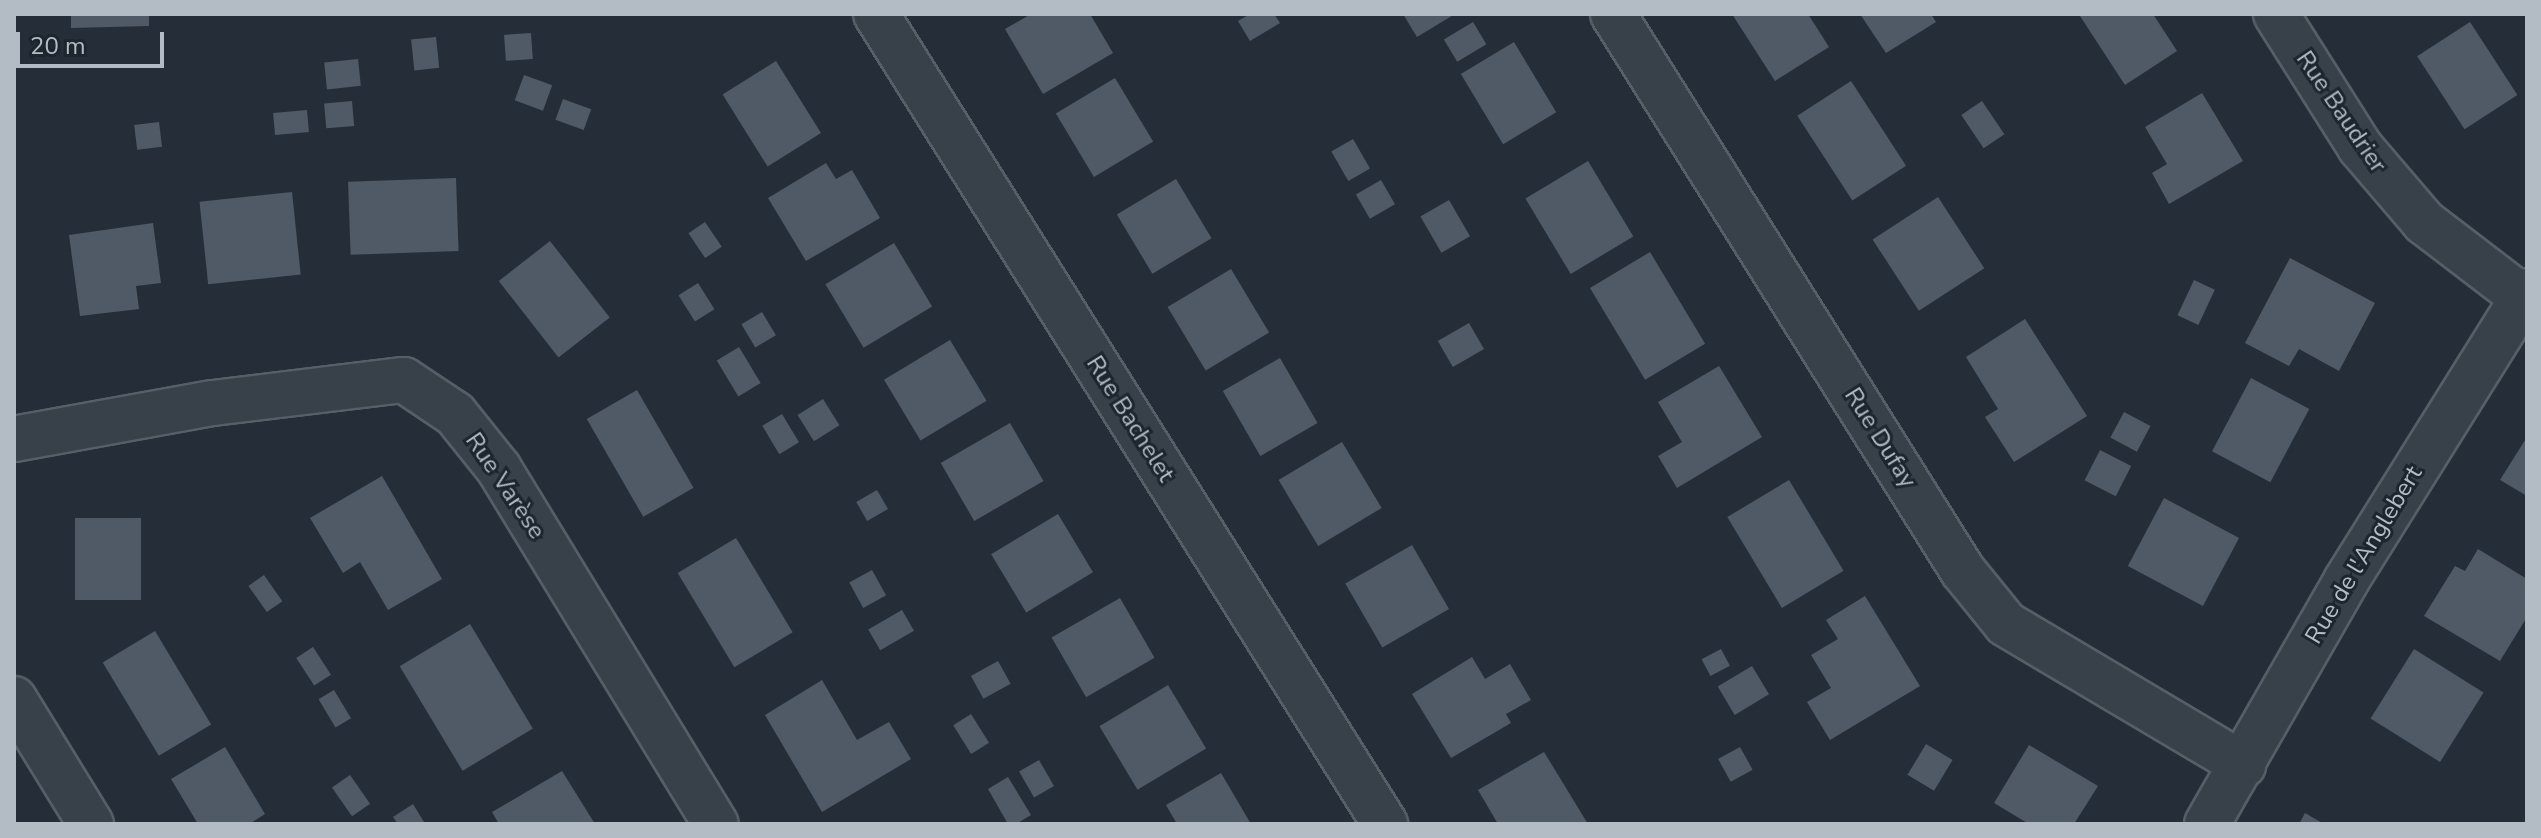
<!DOCTYPE html>
<html>
<head>
<meta charset="utf-8">
<style>
  body { margin:0 }
  #map { position:relative; width:2541px; height:838px; overflow:hidden; background:#252e38; font-family:"Nunito Sans",sans-serif }
  div>[style] { position:absolute }
  .building>* { inset:0; background:#505a67; transform-origin:0 0 }
  .roads { filter:drop-shadow(2px 0 #565e67) drop-shadow(-2px 0 #565e67) drop-shadow(0 2px #565e67) drop-shadow(0 -2px #565e67) }
  .street>* { height:44px; margin:-22px; padding:0 22px; transform-origin:22px; border-radius:22px; background:#384049 }
  span { translate:-50% -50%; white-space:nowrap; text-align:center; line-height:1.15; -webkit-text-stroke:6px #1d252e; paint-order:stroke }
  .street-label { font-size:24px; color:#b3bbc5 }
  .frame { position:absolute; inset:0; border:16px solid #b3bbc5; pointer-events:none }
  .scale { position:absolute; left:16px; top:32px; width:148px; height:36px; box-sizing:border-box; border:4px solid #b3bbc5; border-top:0; padding-left:10px; font-size:24px; line-height:28px; white-space:nowrap; color:#b3bbc5; -webkit-text-stroke:6px #1d252e; paint-order:stroke }
</style>
</head>
<body>
<div id="map">
  <div class="building">
    <i style="clip-path:polygon(71px 14px,149px 14px,149px 26px,71px 28px)"></i>
    <i style="clip-path:polygon(1031px 14px,1090px 14px,1113px 53px,1043px 94px,1005px 29px)"></i>
    <i style="clip-path:polygon(1250px 14px,1274px 14px,1280px 23px,1250px 41px,1238px 21px)"></i>
    <i style="clip-path:polygon(1403px 14px,1455px 14px,1417px 37px)"></i>
    <i style="clip-path:polygon(1732px 14px,1808px 14px,1829px 47px,1775px 81px)"></i>
    <i style="clip-path:polygon(1860px 14px,1931px 14px,1936px 22px,1886px 53px)"></i>
    <i style="clip-path:polygon(2153px 14px,2177px 51px,2125px 85px,2080px 16px)"></i>
    <i style="left:1473px;top:22px;width:26px;height:34px;rotate:59deg"></i>
    <i style="left:2470px;top:22px;width:87px;height:63px;rotate:57deg"></i>
    <i style="left:531px;top:33px;width:26px;height:27px;rotate:86deg"></i>
    <i style="left:436px;top:37px;width:31px;height:25px;rotate:84deg"></i>
    <i style="left:1514px;top:42px;width:82px;height:62px;rotate:59deg"></i>
    <i style="left:358px;top:59px;width:27px;height:34px;rotate:84deg"></i>
    <i style="left:776px;top:61px;width:85px;height:63px;rotate:58deg"></i>
    <i style="left:524px;top:75px;width:30px;height:27px;rotate:20deg"></i>
    <i style="left:1115px;top:78px;width:74px;height:69px;rotate:59deg"></i>
    <i style="left:1851px;top:81px;width:101px;height:64px;rotate:57deg"></i>
    <i style="clip-path:polygon(2202px 93px,2243px 161px,2169px 204px,2152px 173px,2167px 164px,2145px 127px)"></i>
    <i style="left:563px;top:99px;width:30px;height:22px;rotate:20deg"></i>
    <i style="left:352px;top:101px;width:25px;height:28px;rotate:85deg"></i>
    <i style="left:1982px;top:101px;width:40px;height:25px;rotate:56deg"></i>
    <i style="left:307px;top:110px;width:22px;height:34px;rotate:85deg"></i>
    <i style="left:159px;top:122px;width:25px;height:25px;rotate:83deg"></i>
    <i style="left:1353px;top:139px;width:34px;height:25px;rotate:60deg"></i>
    <i style="left:1588px;top:161px;width:88px;height:73px;rotate:59deg"></i>
    <i style="clip-path:polygon(826px 163px,836px 179px,852px 170px,880px 218px,806px 261px,768px 198px)"></i>
    <i style="left:456px;top:178px;width:73px;height:108px;rotate:88deg"></i>
    <i style="left:1176px;top:179px;width:69px;height:69px;rotate:59deg"></i>
    <i style="left:1381px;top:180px;width:28px;height:29px;rotate:60deg"></i>
    <i style="left:292px;top:192px;width:83px;height:93px;rotate:84deg"></i>
    <i style="left:1938px;top:197px;width:85px;height:78px;rotate:57deg"></i>
    <i style="left:1449px;top:200px;width:42px;height:33px;rotate:60deg"></i>
    <i style="left:705px;top:222px;width:30px;height:20px;rotate:56deg"></i>
    <i style="clip-path:polygon(153px 223px,161px 283px,136px 286px,139px 309px,80px 316px,69px 235px)"></i>
    <i style="left:550px;top:241px;width:97px;height:65px;rotate:52deg"></i>
    <i style="left:894px;top:243px;width:74px;height:80px;rotate:59deg"></i>
    <i style="left:1650px;top:252px;width:107px;height:70px;rotate:59deg"></i>
    <i style="clip-path:polygon(2290px 258px,2375px 303px,2339px 371px,2299px 349px,2289px 366px,2245px 343px)"></i>
    <i style="left:1231px;top:269px;width:74px;height:74px;rotate:59deg"></i>
    <i style="left:2194px;top:280px;width:23px;height:39px;rotate:25deg"></i>
    <i style="left:698px;top:283px;width:31px;height:23px;rotate:58deg"></i>
    <i style="left:762px;top:312px;width:27px;height:24px;rotate:59deg"></i>
    <i style="clip-path:polygon(2025px 319px,2087px 416px,2014px 462px,1985px 417px,1998px 409px,1966px 357px)"></i>
    <i style="left:1469px;top:323px;width:30px;height:36px;rotate:60deg"></i>
    <i style="left:950px;top:340px;width:71px;height:77px;rotate:59deg"></i>
    <i style="left:739px;top:347px;width:42px;height:26px;rotate:59deg"></i>
    <i style="left:1280px;top:358px;width:75px;height:66px;rotate:60deg"></i>
    <i style="clip-path:polygon(1719px 366px,1762px 437px,1677px 488px,1658px 456px,1682px 442px,1658px 402px)"></i>
    <i style="left:2251px;top:378px;width:66px;height:83px;rotate:28deg"></i>
    <i style="left:637px;top:390px;width:113px;height:58px;rotate:60deg"></i>
    <i style="left:823px;top:399px;width:31px;height:30px;rotate:58deg"></i>
    <i style="left:2124px;top:412px;width:30px;height:29px;rotate:28deg"></i>
    <i style="left:782px;top:414px;width:33px;height:23px;rotate:59deg"></i>
    <i style="left:1010px;top:423px;width:67px;height:80px;rotate:60deg"></i>
    <i style="clip-path:polygon(2527px 437px,2527px 496px,2500px 480px)"></i>
    <i style="left:1342px;top:442px;width:77px;height:74px;rotate:59deg"></i>
    <i style="left:2100px;top:450px;width:35px;height:34px;rotate:27deg"></i>
    <i style="clip-path:polygon(382px 476px,442px 579px,388px 610px,360px 562px,343px 573px,310px 518px)"></i>
    <i style="left:1789px;top:480px;width:106px;height:72px;rotate:59deg"></i>
    <i style="left:877px;top:490px;width:22px;height:24px;rotate:60deg"></i>
    <i style="left:2164px;top:498px;width:85px;height:77px;rotate:28deg"></i>
    <i style="left:1058px;top:514px;width:68px;height:78px;rotate:59deg"></i>
    <i style="left:75px;top:518px;width:66px;height:82px"></i>
    <i style="left:736px;top:538px;width:110px;height:68px;rotate:59deg"></i>
    <i style="left:1412px;top:545px;width:74px;height:77px;rotate:60deg"></i>
    <i style="clip-path:polygon(2478px 549px,2527px 579px,2527px 617px,2500px 661px,2424px 616px,2455px 566px,2465px 571px)"></i>
    <i style="left:872px;top:570px;width:29px;height:26px;rotate:61deg"></i>
    <i style="left:264px;top:575px;width:32px;height:19px;rotate:55deg"></i>
    <i style="clip-path:polygon(1865px 596px,1920px 686px,1830px 740px,1807px 702px,1831px 688px,1811px 655px,1838px 639px,1826px 620px)"></i>
    <i style="left:1120px;top:598px;width:69px;height:79px;rotate:60deg"></i>
    <i style="left:902px;top:610px;width:24px;height:39px;rotate:60deg"></i>
    <i style="left:470px;top:624px;width:122px;height:82px;rotate:59deg"></i>
    <i style="left:155px;top:631px;width:109px;height:61px;rotate:59deg"></i>
    <i style="left:313px;top:647px;width:33px;height:20px;rotate:57deg"></i>
    <i style="left:1721px;top:649px;width:19px;height:22px;rotate:62deg"></i>
    <i style="left:2414px;top:649px;width:82px;height:82px;rotate:32deg"></i>
    <i style="clip-path:polygon(1472px 657px,1485px 679px,1510px 664px,1531px 700px,1506px 714px,1511px 723px,1451px 758px,1412px 694px)"></i>
    <i style="left:998px;top:661px;width:26px;height:31px;rotate:61deg"></i>
    <i style="left:1752px;top:666px;width:33px;height:40px;rotate:59deg"></i>
    <i style="clip-path:polygon(822px 680px,857px 740px,889px 722px,911px 759px,822px 812px,765px 715px)"></i>
    <i style="left:1168px;top:685px;width:74px;height:80px;rotate:59deg"></i>
    <i style="left:334px;top:690px;width:33px;height:18px;rotate:59deg"></i>
    <i style="left:971px;top:714px;width:34px;height:21px;rotate:58deg"></i>
    <i style="left:1926px;top:744px;width:31px;height:36px;rotate:31deg"></i>
    <i style="clip-path:polygon(2029px 745px,2098px 786px,2074px 824px,2029px 824px,1994px 803px)"></i>
    <i style="clip-path:polygon(225px 747px,265px 814px,249px 824px,198px 824px,171px 779px)"></i>
    <i style="left:1740px;top:747px;width:26px;height:25px;rotate:61deg"></i>
    <i style="clip-path:polygon(1544px 752px,1588px 824px,1498px 824px,1478px 790px)"></i>
    <i style="left:1039px;top:760px;width:30px;height:23px;rotate:60deg"></i>
    <i style="clip-path:polygon(562px 771px,595px 824px,499px 824px,492px 812px)"></i>
    <i style="clip-path:polygon(1221px 773px,1251px 824px,1177px 824px,1166px 805px)"></i>
    <i style="left:350px;top:775px;width:35px;height:22px;rotate:55deg"></i>
    <i style="clip-path:polygon(1008px 777px,1031px 815px,1016px 824px,1008px 824px,988px 789px)"></i>
    <i style="clip-path:polygon(413px 804px,424px 822px,398px 824px,393px 817px)"></i>
    <i style="clip-path:polygon(2305px 813px,2324px 824px,2299px 824px)"></i>
  </div>
  <div class="roads">
    <div class="street">
      <i style="left:876px;top:14px;width:957px;rotate:57.85deg"></i>
      <i style="left:1613px;top:14px;width:658px;rotate:57.86deg"></i>
      <i style="left:1963px;top:571px;width:68px;rotate:50.9deg"></i>
      <i style="left:2006px;top:624px;width:276px;rotate:30.7deg"></i>
      <i style="left:2276px;top:14px;width:157px;rotate:57.7deg"></i>
      <i style="left:2360px;top:147px;width:99px;rotate:49.5deg"></i>
      <i style="left:2424px;top:222px;width:123px;rotate:37.4deg"></i>
      <i style="left:14px;top:439px;width:202px;rotate:-10.3deg"></i>
      <i style="left:213px;top:403px;width:192px;rotate:-6.9deg"></i>
      <i style="left:404px;top:380px;width:61px;rotate:33.7deg"></i>
      <i style="left:455px;top:414px;width:70px;rotate:51.3deg"></i>
      <i style="left:499px;top:469px;width:416px;rotate:58.6deg"></i>
      <i style="left:14px;top:699px;width:147px;rotate:58.4deg"></i>
      <i style="left:2207px;top:824px;width:280px;rotate:-60.2deg"></i>
      <i style="left:2346px;top:581px;width:342px;rotate:-58deg"></i>
    </div>
  </div>
  <div class="street-label">
    <span style="left:2341px;top:112px;rotate:56deg">Rue Baudrier</span>
    <span style="left:1130px;top:419px;rotate:58deg">Rue Bachelet</span>
    <span style="left:1880px;top:438px;rotate:58deg">Rue Dufay</span>
    <span style="left:505px;top:486px;rotate:56deg">Rue Varèse</span>
    <span style="left:2364px;top:555px;rotate:-59deg">Rue de l'Anglebert</span>
  </div>
  <div class="frame"></div>
  <div class="scale">20 m</div>
</div>
</body>
</html>
